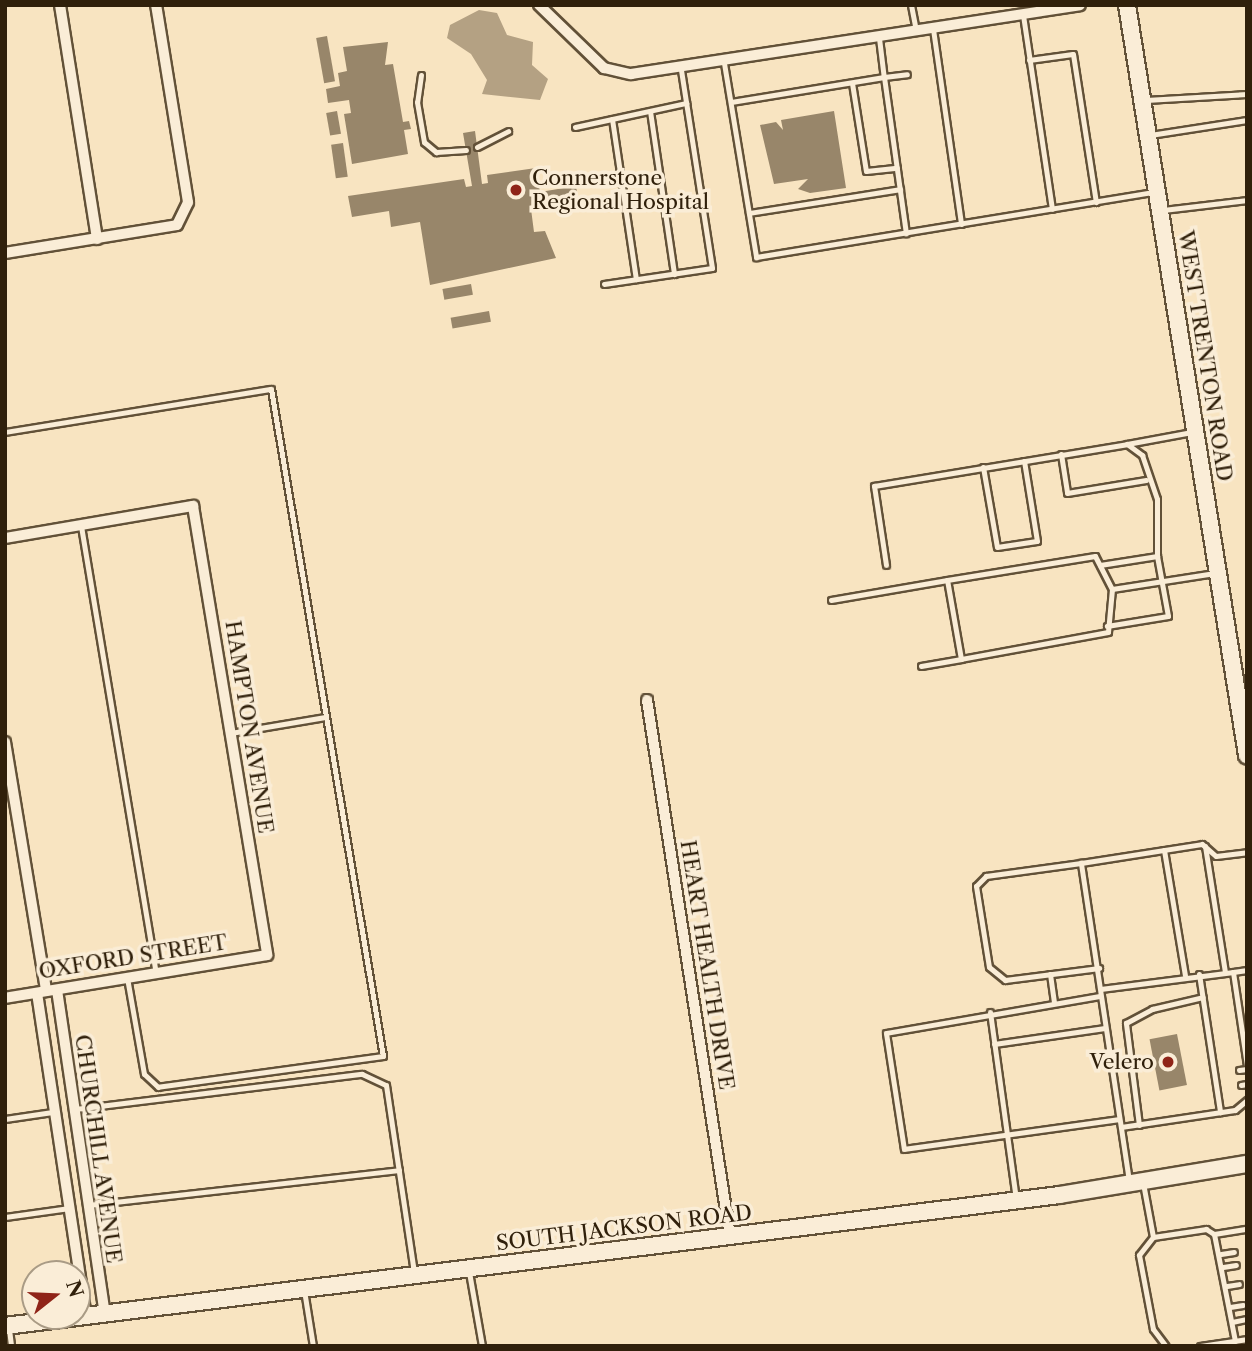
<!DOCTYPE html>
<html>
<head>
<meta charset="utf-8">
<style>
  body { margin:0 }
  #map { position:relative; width:1252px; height:1351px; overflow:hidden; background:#f8e4c1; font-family:"Libre Caslon Text",serif }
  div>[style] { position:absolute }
  .water>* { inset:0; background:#b4a183 }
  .building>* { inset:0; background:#98866a; transform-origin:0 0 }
  .roads { filter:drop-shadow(2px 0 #625138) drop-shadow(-2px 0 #625138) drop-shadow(0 2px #625138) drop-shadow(0 -2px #625138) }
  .service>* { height:5px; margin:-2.5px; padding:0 2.5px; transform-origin:2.5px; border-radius:2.5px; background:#faedd7 }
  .minor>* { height:10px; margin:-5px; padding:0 5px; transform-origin:5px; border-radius:5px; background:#faedd7 }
  .secondary>* { height:16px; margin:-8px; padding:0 8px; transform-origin:8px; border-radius:8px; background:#faedd7 }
  .dots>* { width:19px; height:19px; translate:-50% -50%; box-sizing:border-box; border:4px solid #faedd7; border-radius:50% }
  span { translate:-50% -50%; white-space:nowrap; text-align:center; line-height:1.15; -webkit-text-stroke:7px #faedd7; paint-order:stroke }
  .poi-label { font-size:21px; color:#30200b }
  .left { translate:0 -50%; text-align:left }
  .right { translate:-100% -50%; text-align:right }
  .street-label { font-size:21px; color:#30200b }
  .frame { position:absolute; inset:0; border:7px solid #30200b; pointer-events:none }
  .north { position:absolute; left:21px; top:1260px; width:70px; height:70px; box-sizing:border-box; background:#faedd7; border:2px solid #a99b85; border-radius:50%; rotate:72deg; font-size:19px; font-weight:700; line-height:28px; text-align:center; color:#30200b }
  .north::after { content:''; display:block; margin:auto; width:24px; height:32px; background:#8f2418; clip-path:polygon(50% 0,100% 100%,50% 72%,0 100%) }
</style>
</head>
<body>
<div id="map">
  <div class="water">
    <i style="clip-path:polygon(479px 10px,497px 13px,507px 35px,533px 42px,532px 65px,548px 79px,540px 100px,482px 94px,487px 80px,471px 54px,447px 38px,450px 25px)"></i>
  </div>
  <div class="building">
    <i style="left:327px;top:36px;width:46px;height:11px;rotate:80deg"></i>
    <i style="clip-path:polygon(388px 42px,385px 65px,393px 64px,403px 122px,409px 121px,411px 129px,404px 130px,408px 154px,352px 164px,344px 114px,351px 113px,349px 100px,328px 103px,326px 89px,340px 86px,338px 73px,347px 71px,343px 47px)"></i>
    <i style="left:337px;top:111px;width:23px;height:11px;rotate:80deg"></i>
    <i style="clip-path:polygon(834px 111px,846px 188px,810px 193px,798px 189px,808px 179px,774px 184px,760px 125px,776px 122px,783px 130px,781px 120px)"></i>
    <i style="clip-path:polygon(475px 131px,482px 184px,488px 183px,487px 175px,536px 168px,540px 192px,576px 186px,578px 198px,531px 209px,534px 232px,545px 231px,556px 258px,430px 285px,420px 222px,391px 227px,389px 211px,352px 217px,348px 196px,464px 179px,466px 187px,472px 186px,463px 133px)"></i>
    <i style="left:343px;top:143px;width:34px;height:12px;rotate:82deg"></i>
    <i style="left:471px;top:284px;width:11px;height:29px;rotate:80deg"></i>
    <i style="left:489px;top:311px;width:11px;height:39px;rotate:80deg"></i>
    <i style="left:1177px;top:1034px;width:52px;height:28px;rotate:79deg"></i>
  </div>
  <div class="roads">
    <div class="service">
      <i style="left:911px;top:5px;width:25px;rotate:79deg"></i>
      <i style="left:1023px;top:15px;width:196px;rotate:81.5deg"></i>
      <i style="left:933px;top:29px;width:197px;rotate:81.8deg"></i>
      <i style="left:879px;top:38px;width:39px;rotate:83deg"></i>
      <i style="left:884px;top:77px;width:23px;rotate:-7deg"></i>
      <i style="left:1029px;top:60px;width:44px;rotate:-7.8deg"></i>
      <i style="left:1073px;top:54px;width:150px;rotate:81.2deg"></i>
      <i style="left:724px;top:63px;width:197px;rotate:80.6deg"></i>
      <i style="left:756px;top:257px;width:403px;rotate:-9.3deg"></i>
      <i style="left:421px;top:75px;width:27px;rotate:98deg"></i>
      <i style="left:417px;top:102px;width:41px;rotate:80.1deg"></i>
      <i style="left:424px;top:142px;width:16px;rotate:40deg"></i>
      <i style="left:436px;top:152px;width:30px;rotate:-4deg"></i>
      <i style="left:852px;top:83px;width:89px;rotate:81deg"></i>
      <i style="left:866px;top:171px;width:31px;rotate:-6deg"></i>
      <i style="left:1146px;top:100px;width:101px;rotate:-3.4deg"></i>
      <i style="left:731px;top:102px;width:155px;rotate:-9.3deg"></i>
      <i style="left:884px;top:77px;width:158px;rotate:82deg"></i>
      <i style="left:650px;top:111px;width:165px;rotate:81.6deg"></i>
      <i style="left:612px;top:119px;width:162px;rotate:81.5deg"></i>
      <i style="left:575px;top:127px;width:114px;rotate:-12.2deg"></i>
      <i style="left:1150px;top:135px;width:98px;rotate:-8.8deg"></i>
      <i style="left:477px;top:147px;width:35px;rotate:-27deg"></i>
      <i style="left:1163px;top:210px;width:85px;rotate:-6.8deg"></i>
      <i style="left:749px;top:213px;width:153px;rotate:-9deg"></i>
      <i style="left:604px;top:284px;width:109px;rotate:-8.4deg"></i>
      <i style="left:712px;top:268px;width:200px;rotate:-98.9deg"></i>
      <i style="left:5px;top:432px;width:269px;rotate:-9.2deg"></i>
      <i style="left:271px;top:389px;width:676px;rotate:80.47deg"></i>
      <i style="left:383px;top:1056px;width:227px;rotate:172.2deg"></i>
      <i style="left:158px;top:1087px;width:19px;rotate:-137deg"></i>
      <i style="left:144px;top:1074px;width:97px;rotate:-100deg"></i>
      <i style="left:1127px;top:444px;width:66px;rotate:-10.5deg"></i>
      <i style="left:1061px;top:454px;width:39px;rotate:81deg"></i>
      <i style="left:1067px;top:493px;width:80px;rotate:-9.3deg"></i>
      <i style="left:983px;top:467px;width:81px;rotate:80.1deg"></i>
      <i style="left:997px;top:547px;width:40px;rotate:-8.5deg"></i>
      <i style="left:1037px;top:541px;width:81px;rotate:-99.2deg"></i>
      <i style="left:81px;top:526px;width:453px;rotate:80.5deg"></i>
      <i style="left:886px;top:565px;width:80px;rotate:-98.6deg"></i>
      <i style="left:874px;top:486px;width:256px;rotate:-9.4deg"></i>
      <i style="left:1127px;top:444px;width:19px;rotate:36deg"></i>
      <i style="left:1142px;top:455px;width:46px;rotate:71.2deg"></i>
      <i style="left:1157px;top:499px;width:57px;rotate:90deg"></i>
      <i style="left:1100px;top:565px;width:58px;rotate:-9deg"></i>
      <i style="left:1157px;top:556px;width:61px;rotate:79.6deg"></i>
      <i style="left:1168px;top:616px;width:62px;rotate:170.7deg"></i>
      <i style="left:1112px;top:589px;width:43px;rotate:95.3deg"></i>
      <i style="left:1108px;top:632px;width:149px;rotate:169.6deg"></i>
      <i style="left:961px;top:659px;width:80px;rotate:-100deg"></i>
      <i style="left:947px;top:580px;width:150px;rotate:-9.2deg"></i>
      <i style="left:1095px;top:556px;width:37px;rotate:63deg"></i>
      <i style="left:1112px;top:589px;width:104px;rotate:-8.8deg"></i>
      <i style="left:831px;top:600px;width:118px;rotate:-9.8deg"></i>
      <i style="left:921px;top:666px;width:41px;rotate:-9.9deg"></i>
      <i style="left:230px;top:733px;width:97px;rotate:-9.5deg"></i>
      <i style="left:1205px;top:846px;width:128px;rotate:81deg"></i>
      <i style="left:1164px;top:850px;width:127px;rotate:80.5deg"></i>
      <i style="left:1081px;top:863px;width:96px;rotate:172.2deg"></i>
      <i style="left:986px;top:876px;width:14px;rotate:135deg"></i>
      <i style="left:976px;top:886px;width:82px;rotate:80.9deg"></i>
      <i style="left:989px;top:967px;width:21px;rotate:39deg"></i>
      <i style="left:1005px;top:980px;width:95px;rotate:-7.3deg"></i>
      <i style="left:1247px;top:970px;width:14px;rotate:172deg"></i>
      <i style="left:1233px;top:972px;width:95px;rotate:81.5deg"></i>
      <i style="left:1050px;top:974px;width:29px;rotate:82deg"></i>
      <i style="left:1199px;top:974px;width:140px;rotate:81.3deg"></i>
      <i style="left:1101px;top:989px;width:133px;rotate:-7.3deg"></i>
      <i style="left:1100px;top:996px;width:217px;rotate:170.2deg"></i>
      <i style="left:886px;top:1033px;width:117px;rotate:81.2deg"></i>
      <i style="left:904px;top:1149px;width:217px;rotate:-7.9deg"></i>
      <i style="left:990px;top:1012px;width:190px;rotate:82.1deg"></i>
      <i style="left:994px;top:1044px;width:112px;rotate:-8.2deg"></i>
      <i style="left:1239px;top:1070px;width:8px;rotate:-7deg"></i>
      <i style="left:1241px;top:1085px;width:6px;rotate:-9deg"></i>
      <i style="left:75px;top:1109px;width:289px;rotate:-7deg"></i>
      <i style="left:362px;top:1074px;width:26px;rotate:25deg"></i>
      <i style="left:386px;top:1085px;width:189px;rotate:81.5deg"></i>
      <i style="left:5px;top:1119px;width:48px;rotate:-8.5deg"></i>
      <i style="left:1139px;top:1125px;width:103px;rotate:-97.3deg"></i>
      <i style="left:1126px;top:1023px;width:30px;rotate:-28deg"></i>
      <i style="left:1152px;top:1009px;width:52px;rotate:-13.2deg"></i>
      <i style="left:1121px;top:1127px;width:115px;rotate:-8.5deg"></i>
      <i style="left:1235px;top:1110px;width:16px;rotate:-40deg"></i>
      <i style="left:1129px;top:1181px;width:322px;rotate:-98.6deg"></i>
      <i style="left:1081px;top:863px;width:122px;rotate:-8.9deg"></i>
      <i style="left:1202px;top:844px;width:18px;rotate:41deg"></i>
      <i style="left:1216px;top:856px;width:31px;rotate:-7deg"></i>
      <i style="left:1143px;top:1183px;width:55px;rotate:79.5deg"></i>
      <i style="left:1153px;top:1237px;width:23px;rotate:128deg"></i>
      <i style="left:1139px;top:1255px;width:75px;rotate:79.3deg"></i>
      <i style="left:1153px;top:1329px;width:21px;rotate:53deg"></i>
      <i style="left:88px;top:1205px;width:313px;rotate:-6.4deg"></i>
      <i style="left:5px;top:1217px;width:65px;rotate:-8deg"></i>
      <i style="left:1214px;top:1234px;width:33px;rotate:-9deg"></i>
      <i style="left:1153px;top:1237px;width:54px;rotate:-8.6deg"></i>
      <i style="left:1206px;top:1229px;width:9px;rotate:32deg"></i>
      <i style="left:1214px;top:1234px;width:109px;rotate:78.9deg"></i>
      <i style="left:1221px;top:1254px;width:13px;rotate:-9deg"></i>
      <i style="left:1223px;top:1267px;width:13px;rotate:-9deg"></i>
      <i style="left:469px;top:1272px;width:75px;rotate:80deg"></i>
      <i style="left:1227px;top:1286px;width:12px;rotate:-9deg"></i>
      <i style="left:304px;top:1290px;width:57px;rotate:80.9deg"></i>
      <i style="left:1230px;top:1307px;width:13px;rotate:-9deg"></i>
      <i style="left:1232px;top:1322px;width:14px;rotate:-12deg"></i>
      <i style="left:9px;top:1329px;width:17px;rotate:83deg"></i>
      <i style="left:1200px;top:1346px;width:48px;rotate:-8.5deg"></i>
    </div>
    <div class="minor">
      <i style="left:60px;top:5px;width:237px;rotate:81deg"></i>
      <i style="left:539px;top:5px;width:91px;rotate:44.1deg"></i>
      <i style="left:604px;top:68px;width:28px;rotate:13deg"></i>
      <i style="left:631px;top:74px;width:454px;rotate:-8.7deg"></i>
      <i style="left:5px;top:253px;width:174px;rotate:-9.2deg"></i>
      <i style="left:177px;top:225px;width:25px;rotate:-64deg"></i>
      <i style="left:188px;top:202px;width:200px;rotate:-99.2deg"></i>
      <i style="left:5px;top:538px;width:191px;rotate:-9.7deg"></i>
      <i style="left:193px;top:506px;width:455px;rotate:80.6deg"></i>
      <i style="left:267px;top:955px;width:266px;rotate:170.7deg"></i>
      <i style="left:647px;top:700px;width:542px;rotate:81.2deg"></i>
      <i style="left:5px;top:742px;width:252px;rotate:80.6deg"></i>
      <i style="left:57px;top:990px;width:328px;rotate:81.6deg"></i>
      <i style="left:37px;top:993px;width:327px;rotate:81.4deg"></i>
    </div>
    <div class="secondary">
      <i style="left:1127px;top:5px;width:760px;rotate:80.91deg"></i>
      <i style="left:5px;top:1326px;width:1062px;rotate:-7.08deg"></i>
      <i style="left:1059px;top:1195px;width:191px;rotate:-9.4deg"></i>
    </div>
  </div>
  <div class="dots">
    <i style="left:516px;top:190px;background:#8f2418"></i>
    <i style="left:1168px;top:1062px;background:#8f2418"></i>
  </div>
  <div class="poi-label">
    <span class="left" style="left:532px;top:190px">Connerstone<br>Regional Hospital</span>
    <span class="right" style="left:1154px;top:1062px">Velero</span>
  </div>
  <div class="street-label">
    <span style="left:1205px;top:356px;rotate:81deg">WEST TRENTON ROAD</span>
    <span style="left:249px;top:727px;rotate:81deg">HAMPTON AVENUE</span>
    <span style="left:133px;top:957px;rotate:-9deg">OXFORD STREET</span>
    <span style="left:707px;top:965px;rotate:81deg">HEART HEALTH DRIVE</span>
    <span style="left:98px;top:1149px;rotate:82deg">CHURCHILL AVENUE</span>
    <span style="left:624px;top:1228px;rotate:-7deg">SOUTH JACKSON ROAD</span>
  </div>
  <div class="frame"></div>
  <div class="north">N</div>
</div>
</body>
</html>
